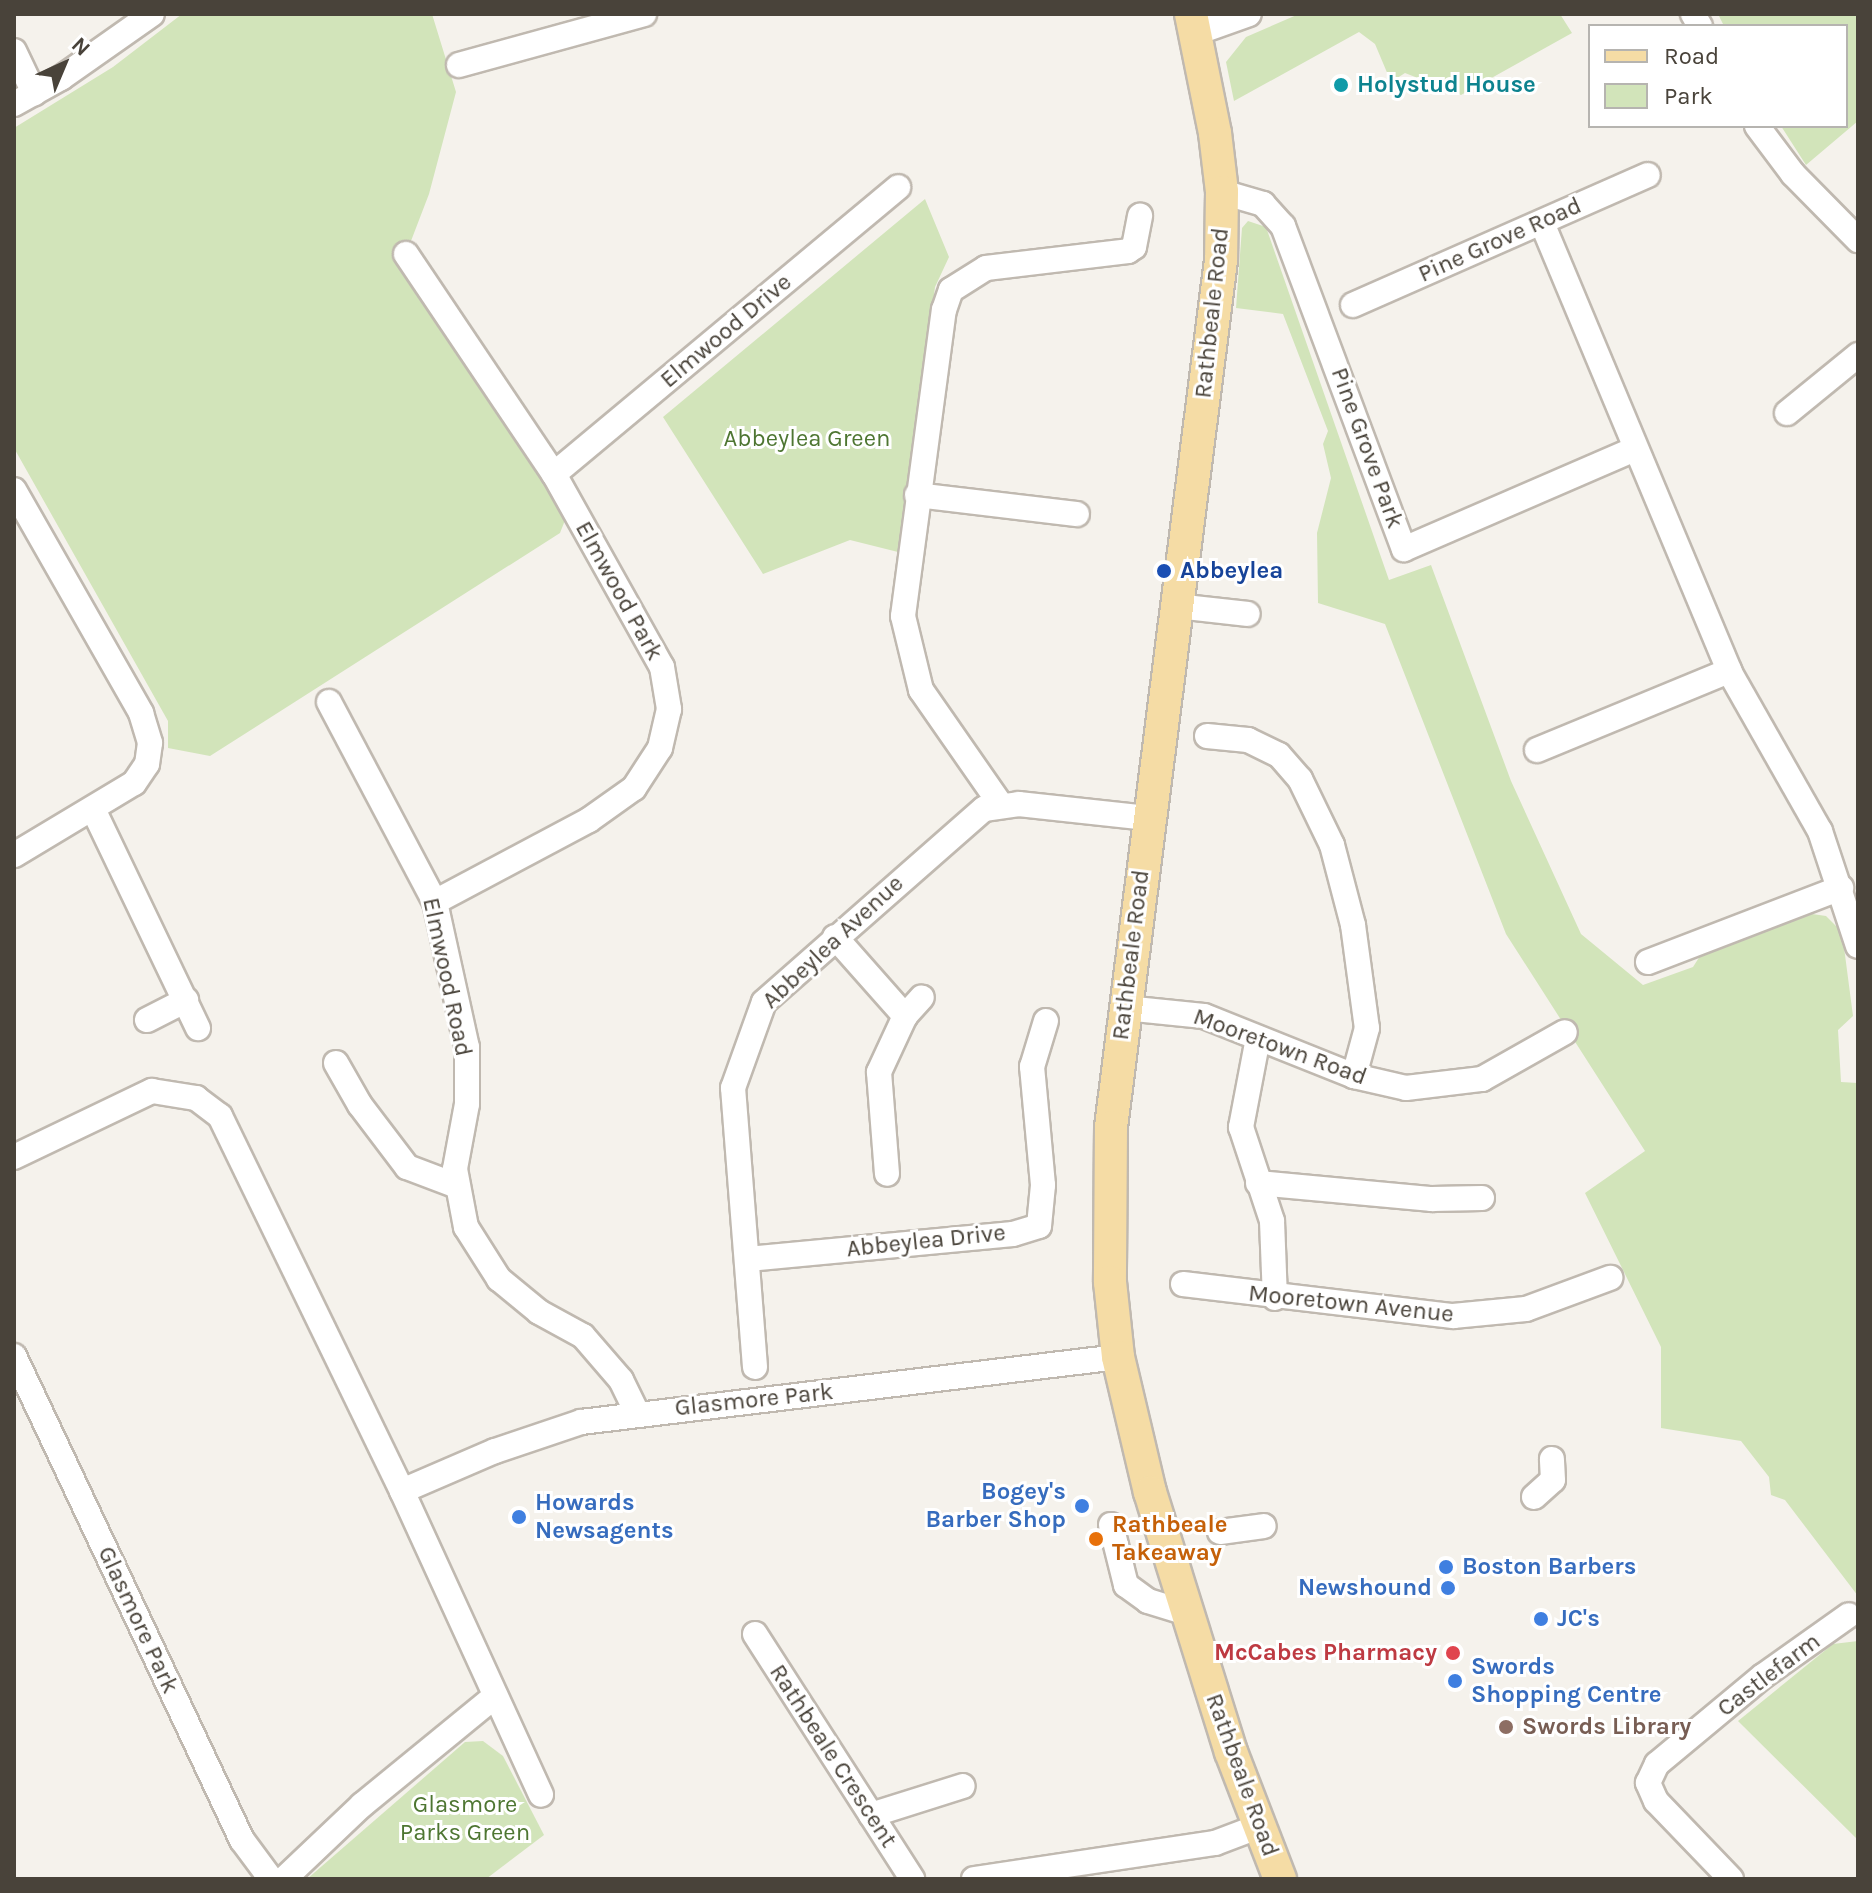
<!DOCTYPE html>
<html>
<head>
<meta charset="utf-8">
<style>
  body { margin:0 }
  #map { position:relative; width:1872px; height:1893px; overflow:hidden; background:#f5f2ec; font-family:Karla,sans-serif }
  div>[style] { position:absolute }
  .green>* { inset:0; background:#d2e4ba }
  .roads { filter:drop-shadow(2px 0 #c0b9b0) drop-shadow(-2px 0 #c0b9b0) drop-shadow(0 2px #c0b9b0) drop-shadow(0 -2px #c0b9b0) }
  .minor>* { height:24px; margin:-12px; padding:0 12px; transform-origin:12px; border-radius:12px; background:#fff }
  .major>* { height:32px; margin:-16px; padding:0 16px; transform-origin:16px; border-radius:16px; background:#f5dca5 }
  .dots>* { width:22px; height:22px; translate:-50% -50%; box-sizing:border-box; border:4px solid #fff; border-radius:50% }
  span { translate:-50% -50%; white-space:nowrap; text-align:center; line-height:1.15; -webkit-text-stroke:6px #fff; paint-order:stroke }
  .culture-label { font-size:24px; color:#0d838f; font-weight:700 }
  .left { translate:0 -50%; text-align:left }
  .street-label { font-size:24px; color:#49433a }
  .park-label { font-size:24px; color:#4e7632 }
  .transit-label { font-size:24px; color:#164399; font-weight:700 }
  .shop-label { font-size:24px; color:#366cbe; font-weight:700 }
  .right { translate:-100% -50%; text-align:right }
  .food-label { font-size:24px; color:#c56008; font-weight:700 }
  .health-label { font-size:24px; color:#be3a42; font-weight:700 }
  .education-label { font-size:24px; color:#785e54; font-weight:700 }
  .frame { position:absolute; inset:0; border:16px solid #49433a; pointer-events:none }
  .legend { position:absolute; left:1588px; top:24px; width:260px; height:104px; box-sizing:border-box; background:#fff; border:2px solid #b6b4b0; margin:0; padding:10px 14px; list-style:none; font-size:24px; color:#49433a }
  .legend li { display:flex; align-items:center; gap:16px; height:40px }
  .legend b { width:40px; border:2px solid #b6b4b0 }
  .north { position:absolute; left:24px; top:24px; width:80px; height:80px; -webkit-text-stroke:6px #fff; paint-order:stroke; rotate:44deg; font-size:22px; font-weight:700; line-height:32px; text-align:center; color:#49433a }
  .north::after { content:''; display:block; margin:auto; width:28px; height:36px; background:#49433a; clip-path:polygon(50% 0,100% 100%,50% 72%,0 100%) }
</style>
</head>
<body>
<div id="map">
  <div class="green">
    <i style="clip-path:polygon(182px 14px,432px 14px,456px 92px,429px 194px,406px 254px,571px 505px,560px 533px,210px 756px,168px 748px,168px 721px,14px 448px,14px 128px,113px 67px)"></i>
    <i style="clip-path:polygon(1299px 14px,1560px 14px,1572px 33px,1461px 95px,1405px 73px,1391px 82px,1375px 44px,1359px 32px,1234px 101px,1226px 62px,1246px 37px)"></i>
    <i style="clip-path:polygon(1718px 14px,1858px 14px,1858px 121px,1806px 165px,1781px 126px,1846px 126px,1846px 26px,1724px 26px)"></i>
    <i style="clip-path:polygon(925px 199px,949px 257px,935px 287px,902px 553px,850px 540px,763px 574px,663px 417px)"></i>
    <i style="clip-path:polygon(1248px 221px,1266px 227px,1389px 580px,1431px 565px,1511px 781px,1581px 934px,1643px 985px,1693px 967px,1700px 956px,1812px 914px,1826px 916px,1842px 932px,1853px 1016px,1838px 1030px,1841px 1082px,1858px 1083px,1858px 1596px,1785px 1500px,1771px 1495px,1769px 1477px,1741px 1441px,1661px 1428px,1661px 1347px,1585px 1193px,1645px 1151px,1506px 934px,1385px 624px,1318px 603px,1317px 533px,1331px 478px,1323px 444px,1328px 431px,1283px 314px,1236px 308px,1242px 228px)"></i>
    <i style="clip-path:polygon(1858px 1641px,1858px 1840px,1738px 1721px,1833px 1644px)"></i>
    <i style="clip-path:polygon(483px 1741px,503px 1756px,544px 1835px,486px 1879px,307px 1879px,465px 1742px)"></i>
  </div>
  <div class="roads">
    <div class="minor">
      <i style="left:1693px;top:14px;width:14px;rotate:60deg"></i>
      <i style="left:1196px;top:33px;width:56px;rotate:-19.7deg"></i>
      <i style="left:14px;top:51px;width:47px;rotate:64.5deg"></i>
      <i style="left:459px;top:65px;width:192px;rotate:-15.4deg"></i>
      <i style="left:14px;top:104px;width:54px;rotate:-29deg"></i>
      <i style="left:61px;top:78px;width:111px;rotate:-35.1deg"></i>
      <i style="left:1757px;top:126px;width:60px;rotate:53.1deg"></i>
      <i style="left:1793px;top:174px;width:93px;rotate:45.4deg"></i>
      <i style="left:1222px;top:192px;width:43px;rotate:16.3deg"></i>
      <i style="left:1263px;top:204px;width:30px;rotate:48deg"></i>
      <i style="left:1283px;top:226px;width:345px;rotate:69.5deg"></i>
      <i style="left:1404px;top:549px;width:249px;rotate:-23.4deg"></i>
      <i style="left:1542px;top:223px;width:485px;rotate:67.3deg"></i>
      <i style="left:1729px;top:671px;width:184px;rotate:60.4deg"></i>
      <i style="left:1820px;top:831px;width:121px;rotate:71.7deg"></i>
      <i style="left:406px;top:254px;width:265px;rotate:56.1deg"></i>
      <i style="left:554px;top:474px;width:221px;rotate:60.8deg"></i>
      <i style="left:662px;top:667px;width:43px;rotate:80.5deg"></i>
      <i style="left:669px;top:709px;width:40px;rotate:103deg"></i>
      <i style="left:660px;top:748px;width:48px;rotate:123deg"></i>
      <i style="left:634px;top:788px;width:55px;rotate:144.6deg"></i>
      <i style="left:589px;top:820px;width:174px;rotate:152deg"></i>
      <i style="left:1353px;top:305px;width:322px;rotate:-23.8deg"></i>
      <i style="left:1787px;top:413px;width:92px;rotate:-39.2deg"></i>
      <i style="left:554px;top:474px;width:448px;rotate:-39.8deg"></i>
      <i style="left:14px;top:490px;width:257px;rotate:60.3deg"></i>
      <i style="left:141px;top:713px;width:31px;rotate:73deg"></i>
      <i style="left:150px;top:743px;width:21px;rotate:98deg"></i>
      <i style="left:147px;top:764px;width:23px;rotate:124deg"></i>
      <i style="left:134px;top:783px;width:140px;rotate:149deg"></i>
      <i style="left:917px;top:495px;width:161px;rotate:6.8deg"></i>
      <i style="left:1176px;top:606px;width:72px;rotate:6.3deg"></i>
      <i style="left:329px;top:702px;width:226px;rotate:62.1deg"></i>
      <i style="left:435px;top:902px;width:148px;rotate:77.6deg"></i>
      <i style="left:467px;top:1047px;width:57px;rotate:90deg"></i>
      <i style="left:467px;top:1104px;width:66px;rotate:100.5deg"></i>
      <i style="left:455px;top:1169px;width:59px;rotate:79.3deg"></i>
      <i style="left:466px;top:1227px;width:62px;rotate:57.6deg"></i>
      <i style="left:499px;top:1279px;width:52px;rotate:39.5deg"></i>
      <i style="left:539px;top:1312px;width:50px;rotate:28.6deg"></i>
      <i style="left:583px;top:1336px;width:58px;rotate:49.2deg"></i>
      <i style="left:621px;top:1380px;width:37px;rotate:64deg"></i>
      <i style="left:1207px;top:736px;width:41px;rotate:5.6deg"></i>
      <i style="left:1248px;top:740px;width:34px;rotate:26deg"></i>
      <i style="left:1279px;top:755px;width:32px;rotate:49deg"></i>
      <i style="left:1300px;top:779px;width:73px;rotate:64.1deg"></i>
      <i style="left:1332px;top:845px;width:83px;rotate:75.3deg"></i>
      <i style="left:1353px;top:925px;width:104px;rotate:82.3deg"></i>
      <i style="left:1367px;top:1028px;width:50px;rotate:105.2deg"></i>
      <i style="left:1537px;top:750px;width:208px;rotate:-22.4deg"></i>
      <i style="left:1001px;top:805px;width:140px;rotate:-124.8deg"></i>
      <i style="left:921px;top:690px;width:76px;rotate:-103.7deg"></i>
      <i style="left:903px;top:616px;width:309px;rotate:-82.4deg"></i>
      <i style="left:944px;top:310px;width:21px;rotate:-71deg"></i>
      <i style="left:951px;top:290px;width:41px;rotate:-32.2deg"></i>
      <i style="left:986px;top:268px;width:143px;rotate:-6.8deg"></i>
      <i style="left:1128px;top:251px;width:7px;rotate:-34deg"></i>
      <i style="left:1134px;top:247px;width:32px;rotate:-79deg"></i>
      <i style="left:93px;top:809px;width:243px;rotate:64.4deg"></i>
      <i style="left:835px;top:937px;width:106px;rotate:48.5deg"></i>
      <i style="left:905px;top:1016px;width:62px;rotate:114.9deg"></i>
      <i style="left:879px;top:1072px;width:102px;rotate:85.5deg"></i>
      <i style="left:1648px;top:962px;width:207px;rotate:-21deg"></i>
      <i style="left:1125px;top:1008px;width:79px;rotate:5.8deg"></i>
      <i style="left:1204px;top:1016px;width:162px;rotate:21.8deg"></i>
      <i style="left:1354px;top:1076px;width:53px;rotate:13deg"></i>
      <i style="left:1406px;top:1088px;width:77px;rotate:-6.8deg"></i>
      <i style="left:1482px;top:1079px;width:95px;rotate:-29.5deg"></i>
      <i style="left:905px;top:1016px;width:25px;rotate:-48deg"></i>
      <i style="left:147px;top:1020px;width:44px;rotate:-27.1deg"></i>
      <i style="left:1258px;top:1038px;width:91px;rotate:100.8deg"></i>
      <i style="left:1241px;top:1127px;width:99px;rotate:71.7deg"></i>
      <i style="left:1272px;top:1221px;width:77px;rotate:87.8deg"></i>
      <i style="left:336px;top:1063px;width:48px;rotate:60.3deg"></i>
      <i style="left:360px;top:1105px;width:78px;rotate:52.8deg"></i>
      <i style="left:407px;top:1167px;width:53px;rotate:20.8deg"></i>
      <i style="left:14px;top:1157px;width:153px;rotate:-25.6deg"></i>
      <i style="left:152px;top:1091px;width:45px;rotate:9deg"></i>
      <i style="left:196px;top:1098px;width:30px;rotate:37deg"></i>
      <i style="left:220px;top:1116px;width:417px;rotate:64.1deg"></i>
      <i style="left:402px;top:1491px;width:334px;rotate:65.4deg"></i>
      <i style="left:1258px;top:1183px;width:175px;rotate:5.3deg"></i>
      <i style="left:1432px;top:1199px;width:50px;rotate:-1.1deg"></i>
      <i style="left:748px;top:1259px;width:266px;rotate:-5.4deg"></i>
      <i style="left:1013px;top:1234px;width:27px;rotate:-17deg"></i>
      <i style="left:1039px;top:1226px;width:41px;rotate:-84.4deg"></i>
      <i style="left:1043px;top:1185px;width:119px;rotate:-95.3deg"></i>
      <i style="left:1032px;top:1067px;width:48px;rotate:-73.1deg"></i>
      <i style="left:1183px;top:1284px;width:272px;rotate:6.8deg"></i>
      <i style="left:1453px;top:1316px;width:73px;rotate:-5.5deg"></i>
      <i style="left:1526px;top:1309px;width:90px;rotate:-20.3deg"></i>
      <i style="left:14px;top:1356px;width:535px;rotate:64.78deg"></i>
      <i style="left:242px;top:1840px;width:49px;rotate:53.4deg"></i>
      <i style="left:755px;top:1367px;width:280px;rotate:-94.5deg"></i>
      <i style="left:733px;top:1088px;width:91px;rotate:-70.2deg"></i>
      <i style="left:764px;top:1002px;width:293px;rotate:-41.3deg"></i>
      <i style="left:984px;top:809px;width:35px;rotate:-8deg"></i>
      <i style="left:1019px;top:804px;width:129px;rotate:6.2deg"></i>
      <i style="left:402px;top:1491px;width:101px;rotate:-23.3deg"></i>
      <i style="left:495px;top:1451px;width:91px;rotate:-18.6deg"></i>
      <i style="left:581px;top:1422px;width:541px;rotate:-6.9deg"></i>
      <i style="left:1534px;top:1497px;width:25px;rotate:-42deg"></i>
      <i style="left:1553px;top:1480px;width:21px;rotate:-93deg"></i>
      <i style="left:1111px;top:1525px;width:62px;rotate:76deg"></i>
      <i style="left:1126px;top:1585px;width:27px;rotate:36deg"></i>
      <i style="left:1148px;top:1601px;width:39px;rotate:17deg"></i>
      <i style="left:1220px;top:1532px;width:44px;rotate:-7.8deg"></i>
      <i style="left:755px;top:1634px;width:291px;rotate:57.3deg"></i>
      <i style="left:871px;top:1815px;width:96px;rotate:-17.5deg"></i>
      <i style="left:284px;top:1879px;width:108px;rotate:-43.5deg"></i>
      <i style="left:362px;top:1805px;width:172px;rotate:-39.3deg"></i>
      <i style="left:974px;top:1879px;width:244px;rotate:-8.5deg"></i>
      <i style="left:1215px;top:1843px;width:48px;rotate:-20.7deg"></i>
      <i style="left:1731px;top:1879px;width:108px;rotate:-133.9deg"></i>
      <i style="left:1656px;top:1801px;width:20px;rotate:-114deg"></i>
      <i style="left:1648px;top:1783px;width:21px;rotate:-65deg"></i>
      <i style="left:1657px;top:1764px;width:138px;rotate:-39.7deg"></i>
      <i style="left:1763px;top:1676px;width:105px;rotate:-35.3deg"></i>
    </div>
    <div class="major">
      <i style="left:1191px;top:14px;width:121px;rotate:78.6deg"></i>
      <i style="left:1215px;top:133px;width:59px;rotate:83.2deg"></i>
      <i style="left:1222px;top:192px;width:68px;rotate:90.8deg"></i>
      <i style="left:1221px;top:260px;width:874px;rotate:97.23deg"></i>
      <i style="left:1111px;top:1127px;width:155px;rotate:90.4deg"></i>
      <i style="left:1110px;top:1282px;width:75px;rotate:83.9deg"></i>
      <i style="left:1118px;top:1357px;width:139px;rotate:76.7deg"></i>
      <i style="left:1150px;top:1492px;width:272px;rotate:72.7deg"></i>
      <i style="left:1231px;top:1752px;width:136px;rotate:68.9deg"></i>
    </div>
  </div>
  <div class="dots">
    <i style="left:1341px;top:85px;background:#0f9aa8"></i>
    <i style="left:1164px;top:571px;background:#1a4fb4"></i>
    <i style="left:1082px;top:1506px;background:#3f7fe0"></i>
    <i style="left:519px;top:1517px;background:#3f7fe0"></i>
    <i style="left:1096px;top:1539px;background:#e8710a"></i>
    <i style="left:1446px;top:1567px;background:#3f7fe0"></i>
    <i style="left:1448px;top:1588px;background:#3f7fe0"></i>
    <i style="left:1541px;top:1619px;background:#3f7fe0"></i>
    <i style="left:1453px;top:1653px;background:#e0444e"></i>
    <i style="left:1455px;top:1681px;background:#3f7fe0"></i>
    <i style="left:1506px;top:1727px;background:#8d6e63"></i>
  </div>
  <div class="culture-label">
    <span class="left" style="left:1357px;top:85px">Holystud House</span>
  </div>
  <div class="street-label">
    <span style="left:1500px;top:240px;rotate:-24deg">Pine Grove Road</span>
    <span style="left:1212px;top:313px;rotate:-84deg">Rathbeale Road</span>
    <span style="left:726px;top:331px;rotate:-40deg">Elmwood Drive</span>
    <span style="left:1367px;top:448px;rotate:70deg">Pine Grove Park</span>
    <span style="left:619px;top:591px;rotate:61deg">Elmwood Park</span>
    <span style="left:833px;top:942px;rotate:-43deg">Abbeylea Avenue</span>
    <span style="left:1131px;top:955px;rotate:-83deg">Rathbeale Road</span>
    <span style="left:447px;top:977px;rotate:78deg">Elmwood Road</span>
    <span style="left:1280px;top:1047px;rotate:20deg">Mooretown Road</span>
    <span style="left:926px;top:1241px;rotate:-6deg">Abbeylea Drive</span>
    <span style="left:1351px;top:1304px;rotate:6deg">Mooretown Avenue</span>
    <span style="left:754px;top:1400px;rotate:-6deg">Glasmore Park</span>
    <span style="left:138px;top:1620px;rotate:65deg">Glasmore Park</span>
    <span style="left:1769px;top:1675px;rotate:-37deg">Castlefarm</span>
    <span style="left:833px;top:1756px;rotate:57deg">Rathbeale Crescent</span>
    <span style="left:1242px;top:1775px;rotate:70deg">Rathbeale Road</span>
  </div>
  <div class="park-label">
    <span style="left:807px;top:439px">Abbeylea Green</span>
    <span style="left:465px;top:1819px">Glasmore<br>Parks Green</span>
  </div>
  <div class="transit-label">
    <span class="left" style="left:1180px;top:571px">Abbeylea</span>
  </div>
  <div class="shop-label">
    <span class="right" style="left:1066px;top:1506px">Bogey's<br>Barber Shop</span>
    <span class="left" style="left:535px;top:1517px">Howards<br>Newsagents</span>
    <span class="left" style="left:1462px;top:1567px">Boston Barbers</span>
    <span class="right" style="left:1432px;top:1588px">Newshound</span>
    <span class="left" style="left:1557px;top:1619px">JC's</span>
    <span class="left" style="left:1471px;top:1681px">Swords<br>Shopping Centre</span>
  </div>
  <div class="food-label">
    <span class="left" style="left:1112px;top:1539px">Rathbeale<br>Takeaway</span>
  </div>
  <div class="health-label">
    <span class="right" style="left:1437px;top:1653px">McCabes Pharmacy</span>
  </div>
  <div class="education-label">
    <span class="left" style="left:1522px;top:1727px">Swords Library</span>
  </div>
  <div class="frame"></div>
  <ul class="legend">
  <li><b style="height:10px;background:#f5dca5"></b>Road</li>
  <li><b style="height:22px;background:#d2e4ba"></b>Park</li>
  </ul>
  <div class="north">N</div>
</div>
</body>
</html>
